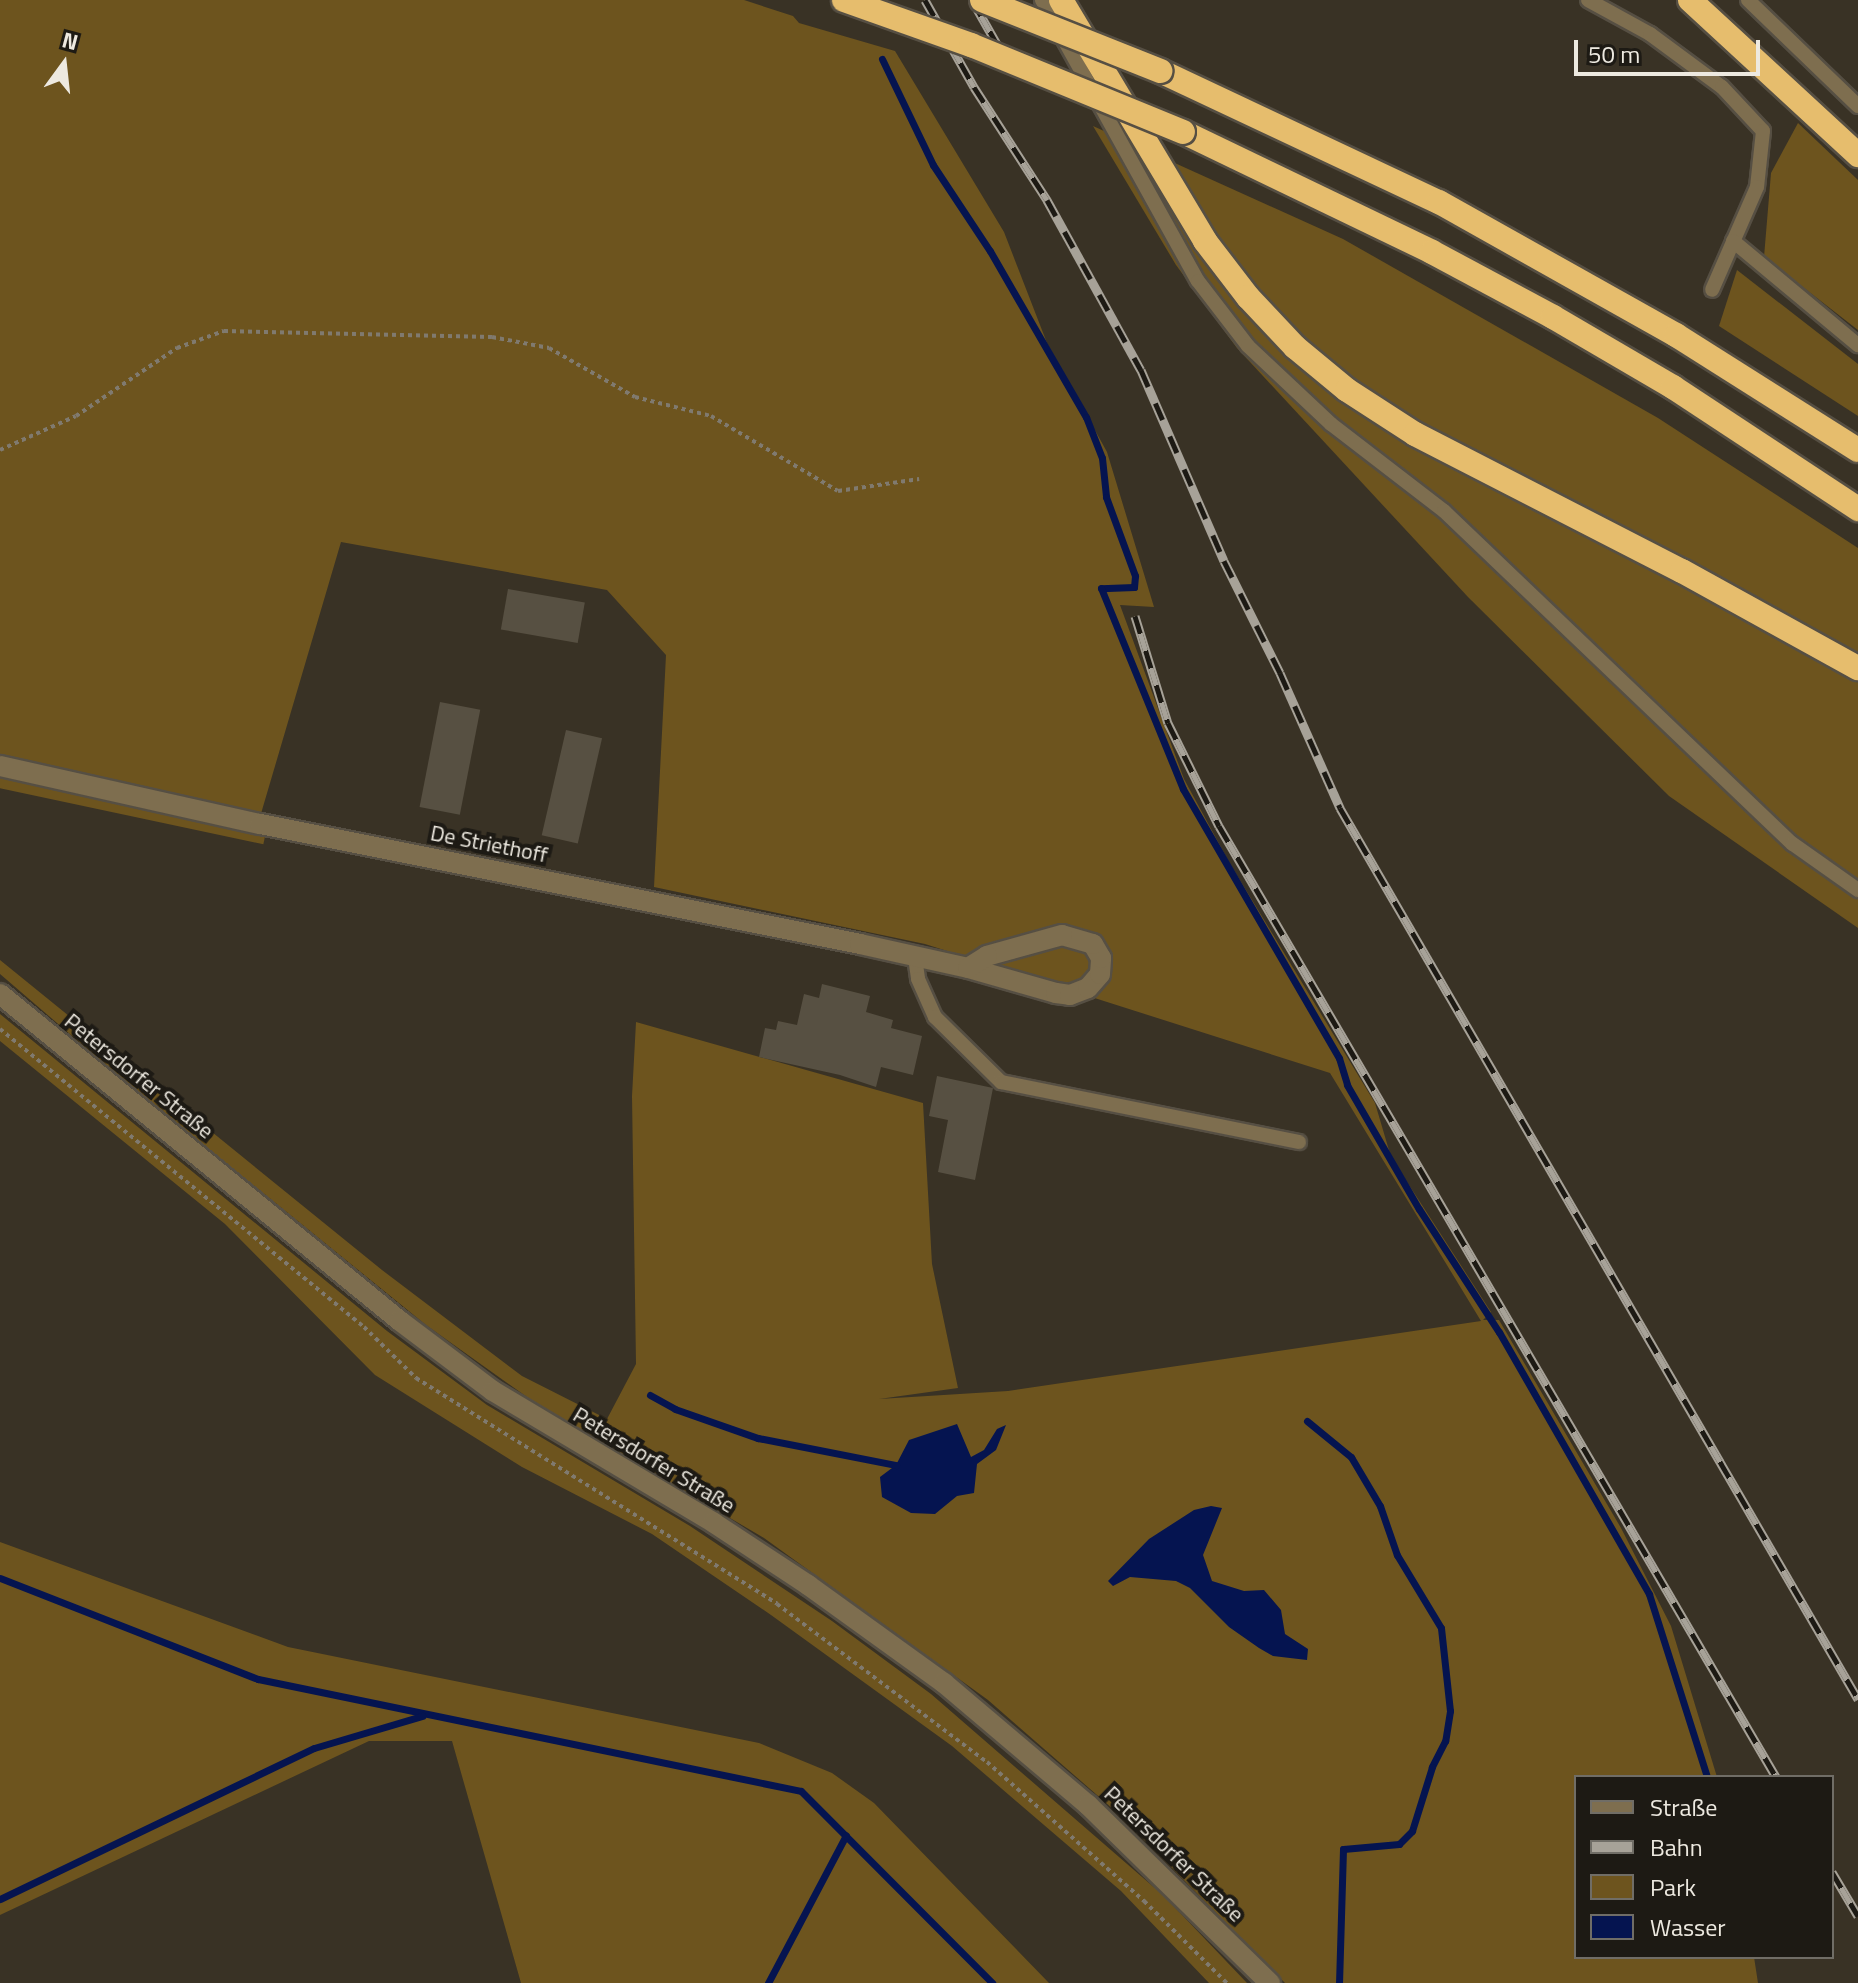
<!DOCTYPE html>
<html>
<head>
<meta charset="utf-8">
<style>
  body { margin:0 }
  #map { position:relative; width:1858px; height:1983px; overflow:hidden; background:#393225; font-family:"Titillium Web",sans-serif }
  div>[style] { position:absolute }
  .green>* { inset:0; background:#6d541e; transform-origin:0 0 }
  .water>* { inset:0; background:#051450 }
  .stream>* { height:7px; margin:-3.5px; padding:0 3.5px; transform-origin:3.5px; border-radius:3.5px; background:#051450 }
  .building>* { inset:0; background:#575042; transform-origin:0 0 }
  .path>* { height:4px; margin-top:-2px; transform-origin:0; background:repeating-linear-gradient(90deg,#807a6f 0 4px,transparent 0 8px) }
  .roads { filter:drop-shadow(2px 0 #564f43) drop-shadow(-2px 0 #564f43) drop-shadow(0 2px #564f43) drop-shadow(0 -2px #564f43) }
  .lane>* { height:14px; margin:-7px; padding:0 7px; transform-origin:7px; border-radius:7px; background:#7e6e4f }
  .street>* { height:20px; margin:-10px; padding:0 10px; transform-origin:10px; border-radius:10px; background:#7e6e4f }
  .highway>* { height:24px; margin:-12px; padding:0 12px; transform-origin:12px; border-radius:12px; background:#e6bd6d }
  .rail>* { height:9px; margin-top:-4.5px; transform-origin:0; background:repeating-linear-gradient(90deg,#1d1a14 0 18px,#a7a298 0 36px); box-sizing:border-box; border-block:2px solid #a7a298 }
  .bridges { filter:drop-shadow(2px 0 #564f43) drop-shadow(-2px 0 #564f43) drop-shadow(0 2px #564f43) drop-shadow(0 -2px #564f43) }
  .highway-bridge>* { height:24px; margin:-12px; padding:0 12px; transform-origin:12px; border-radius:12px; background:#e6bd6d }
  span { translate:-50% -50%; white-space:nowrap; text-align:center; line-height:1.15; -webkit-text-stroke:8px #1d1a14; paint-order:stroke }
  .street-label { font-size:22px; color:#ede9e0 }
  .legend { position:absolute; left:1574px; top:1775px; width:260px; height:184px; box-sizing:border-box; background:#1d1a14; border:2px solid #706d66; margin:0; padding:10px 14px; list-style:none; font-size:24px; color:#ede9e0 }
  .legend li { display:flex; align-items:center; gap:16px; height:40px }
  .legend b { width:40px; border:2px solid #706d66 }
  .north { position:absolute; left:24px; top:24px; width:80px; height:80px; -webkit-text-stroke:6px #1d1a14; paint-order:stroke; rotate:15deg; font-size:22px; font-weight:700; line-height:32px; text-align:center; color:#ede9e0 }
  .north::after { content:''; display:block; margin:auto; width:28px; height:36px; background:#ede9e0; clip-path:polygon(50% 0,100% 100%,50% 72%,0 100%) }
  .scale { position:absolute; left:1574px; top:40px; width:186px; height:36px; box-sizing:border-box; border:4px solid #ede9e0; border-top:0; padding-left:10px; font-size:24px; line-height:28px; white-space:nowrap; color:#ede9e0; -webkit-text-stroke:6px #1d1a14; paint-order:stroke }
</style>
</head>
<body>
<div id="map">
  <div class="green">
    <i style="clip-path:polygon(0 0,744px 0,793px 16px,799px 23px,895px 51px,1004px 232px,1047px 343px,1107px 452px,1154px 607px,1120px 605px,1184px 779px,1229px 862px,1375px 1103px,1391px 1157px,1491px 1312px,1483px 1320px,1499px 1320px,1621px 1528px,1671px 1626px,1717px 1777px,1576px 1777px,1576px 1957px,1754px 1957px,1758px 1983px,1285px 1983px,1121px 1816px,988px 1700px,764px 1538px,541px 1407px,426px 1325px,114px 1072px,0 974px,0 960px,382px 1270px,522px 1376px,607px 1419px,636px 1364px,632px 1096px,636px 1022px,923px 1103px,932px 1264px,958px 1388px,879px 1399px,1008px 1391px,1481px 1321px,1330px 1073px,925px 944px,654px 887px,666px 655px,607px 590px,341px 542px,260px 817px,0 760px)"></i>
    <i style="clip-path:polygon(1798px 123px,1858px 180px,1858px 330px,1764px 257px,1771px 173px)"></i>
    <i style="clip-path:polygon(1093px 126px,1343px 239px,1658px 418px,1858px 548px,1858px 928px,1669px 796px,1468px 597px,1237px 348px,1176px 265px)"></i>
    <i style="clip-path:polygon(1737px 270px,1858px 364px,1858px 416px,1719px 326px)"></i>
    <i style="left:0;top:775px;width:272px;height:13px;rotate:12deg"></i>
    <i style="clip-path:polygon(0 1014px,387px 1331px,487px 1405px,690px 1526px,832px 1621px,931px 1694px,1164px 1896px,1247px 1983px,1209px 1983px,1121px 1891px,952px 1746px,771px 1615px,652px 1534px,522px 1467px,375px 1375px,225px 1224px,0 1041px)"></i>
    <i style="clip-path:polygon(0 1542px,288px 1647px,759px 1743px,832px 1773px,874px 1803px,1049px 1983px,521px 1983px,452px 1741px,369px 1741px,0 1915px)"></i>
  </div>
  <div class="water">
    <i style="clip-path:polygon(957px 1424px,971px 1457px,984px 1450px,997px 1429px,1006px 1425px,996px 1450px,977px 1464px,974px 1493px,957px 1496px,935px 1514px,911px 1513px,882px 1497px,880px 1477px,896px 1465px,909px 1440px)"></i>
    <i style="clip-path:polygon(1211px 1506px,1222px 1508px,1203px 1555px,1212px 1581px,1244px 1591px,1264px 1590px,1281px 1610px,1285px 1634px,1308px 1649px,1307px 1660px,1273px 1656px,1259px 1648px,1229px 1627px,1190px 1588px,1176px 1581px,1130px 1577px,1113px 1586px,1108px 1581px,1149px 1539px,1194px 1510px)"></i>
  </div>
  <div class="stream">
    <i style="left:882px;top:59px;width:118px;rotate:64.3deg"></i>
    <i style="left:933px;top:165px;width:103px;rotate:56.5deg"></i>
    <i style="left:990px;top:251px;width:192px;rotate:60deg"></i>
    <i style="left:1086px;top:417px;width:44px;rotate:68.7deg"></i>
    <i style="left:1102px;top:458px;width:39px;rotate:84deg"></i>
    <i style="left:1106px;top:497px;width:84px;rotate:69.8deg"></i>
    <i style="left:1135px;top:576px;width:11px;rotate:95deg"></i>
    <i style="left:1134px;top:587px;width:33px;rotate:178deg"></i>
    <i style="left:1101px;top:588px;width:217px;rotate:67.8deg"></i>
    <i style="left:1183px;top:789px;width:311px;rotate:59.9deg"></i>
    <i style="left:1339px;top:1058px;width:28px;rotate:73deg"></i>
    <i style="left:1347px;top:1085px;width:143px;rotate:59.9deg"></i>
    <i style="left:1419px;top:1209px;width:147px;rotate:57deg"></i>
    <i style="left:1499px;top:1332px;width:302px;rotate:60.2deg"></i>
    <i style="left:1649px;top:1594px;width:192px;rotate:72.4deg"></i>
    <i style="left:650px;top:1395px;width:29px;rotate:29deg"></i>
    <i style="left:675px;top:1409px;width:88px;rotate:19.3deg"></i>
    <i style="left:758px;top:1438px;width:141px;rotate:11.1deg"></i>
    <i style="left:1307px;top:1421px;width:57px;rotate:39.3deg"></i>
    <i style="left:1351px;top:1457px;width:57px;rotate:59.4deg"></i>
    <i style="left:1380px;top:1506px;width:52px;rotate:70.9deg"></i>
    <i style="left:1397px;top:1555px;width:85px;rotate:58.9deg"></i>
    <i style="left:1441px;top:1628px;width:83px;rotate:83.8deg"></i>
    <i style="left:1450px;top:1711px;width:30px;rotate:99deg"></i>
    <i style="left:1445px;top:1741px;width:29px;rotate:117deg"></i>
    <i style="left:1432px;top:1767px;width:67px;rotate:107.4deg"></i>
    <i style="left:1412px;top:1831px;width:18px;rotate:135deg"></i>
    <i style="left:1399px;top:1844px;width:56px;rotate:174.9deg"></i>
    <i style="left:1343px;top:1849px;width:134px;rotate:91.7deg"></i>
    <i style="left:0;top:1578px;width:277px;rotate:21.4deg"></i>
    <i style="left:258px;top:1679px;width:554px;rotate:11.65deg"></i>
    <i style="left:801px;top:1791px;width:271px;rotate:45.1deg"></i>
    <i style="left:0;top:1899px;width:348px;rotate:-25.7deg"></i>
    <i style="left:314px;top:1748px;width:113px;rotate:-16.5deg"></i>
    <i style="left:768px;top:1983px;width:167px;rotate:-62.2deg"></i>
  </div>
  <div class="building">
    <i style="left:508px;top:589px;width:78px;height:41px;rotate:10deg"></i>
    <i style="left:440px;top:702px;width:41px;height:107px;rotate:11deg"></i>
    <i style="left:566px;top:730px;width:37px;height:108px;rotate:13deg"></i>
    <i style="clip-path:polygon(822px 984px,870px 996px,866px 1012px,893px 1020px,891px 1028px,922px 1036px,913px 1075px,881px 1067px,876px 1087px,840px 1075px,759px 1057px,765px 1028px,776px 1030px,778px 1021px,797px 1025px,804px 994px,819px 998px)"></i>
    <i style="clip-path:polygon(937px 1076px,993px 1088px,975px 1180px,938px 1172px,948px 1120px,929px 1116px)"></i>
  </div>
  <div class="path">
    <i style="left:0;top:450px;width:83px;rotate:-24.1deg"></i>
    <i style="left:76px;top:416px;width:122px;rotate:-34deg"></i>
    <i style="left:177px;top:348px;width:50px;rotate:-19.9deg"></i>
    <i style="left:224px;top:331px;width:268px;rotate:1.3deg"></i>
    <i style="left:492px;top:337px;width:58px;rotate:10.9deg"></i>
    <i style="left:549px;top:348px;width:99px;rotate:29.7deg"></i>
    <i style="left:635px;top:397px;width:78px;rotate:14deg"></i>
    <i style="left:711px;top:416px;width:147px;rotate:30.6deg"></i>
    <i style="left:838px;top:491px;width:82px;rotate:-8.4deg"></i>
    <i style="left:0;top:1029px;width:470px;rotate:39.3deg"></i>
    <i style="left:364px;top:1327px;width:73px;rotate:44.4deg"></i>
    <i style="left:416px;top:1378px;width:426px;rotate:32deg"></i>
    <i style="left:777px;top:1604px;width:263px;rotate:37deg"></i>
    <i style="left:987px;top:1762px;width:210px;rotate:41.5deg"></i>
    <i style="left:1144px;top:1901px;width:117px;rotate:44.7deg"></i>
  </div>
  <div class="roads">
    <div class="lane">
      <i style="left:1042px;top:0;width:321px;rotate:61deg"></i>
      <i style="left:1198px;top:281px;width:82px;rotate:52.4deg"></i>
      <i style="left:1248px;top:346px;width:114px;rotate:43.2deg"></i>
      <i style="left:1331px;top:424px;width:143px;rotate:37.6deg"></i>
      <i style="left:1444px;top:511px;width:482px;rotate:43.7deg"></i>
      <i style="left:1793px;top:844px;width:80px;rotate:35.3deg"></i>
      <i style="left:1588px;top:0;width:71px;rotate:28.7deg"></i>
      <i style="left:1650px;top:34px;width:89px;rotate:36.4deg"></i>
      <i style="left:1722px;top:87px;width:60px;rotate:47deg"></i>
      <i style="left:1763px;top:131px;width:56px;rotate:96.1deg"></i>
      <i style="left:1757px;top:187px;width:112px;rotate:113.6deg"></i>
      <i style="left:1748px;top:0;width:153px;rotate:43.9deg"></i>
      <i style="left:1733px;top:241px;width:163px;rotate:39.8deg"></i>
      <i style="left:915px;top:957px;width:22px;rotate:82deg"></i>
      <i style="left:918px;top:979px;width:42px;rotate:65.9deg"></i>
      <i style="left:935px;top:1017px;width:93px;rotate:44.6deg"></i>
      <i style="left:1001px;top:1082px;width:304px;rotate:11.4deg"></i>
    </div>
    <div class="street">
      <i style="left:0;top:766px;width:266px;rotate:12.6deg"></i>
      <i style="left:260px;top:824px;width:612px;rotate:11.31deg"></i>
      <i style="left:860px;top:944px;width:111px;rotate:12.5deg"></i>
      <i style="left:968px;top:968px;width:91px;rotate:15.9deg"></i>
      <i style="left:1056px;top:993px;width:14px;rotate:8deg"></i>
      <i style="left:1070px;top:995px;width:19px;rotate:-21deg"></i>
      <i style="left:1088px;top:988px;width:18px;rotate:-49deg"></i>
      <i style="left:1100px;top:974px;width:16px;rotate:-86deg"></i>
      <i style="left:1101px;top:958px;width:16px;rotate:-120deg"></i>
      <i style="left:1093px;top:944px;width:32px;rotate:-164deg"></i>
      <i style="left:1062px;top:935px;width:78px;rotate:164.4deg"></i>
      <i style="left:987px;top:956px;width:22px;rotate:148deg"></i>
      <i style="left:0;top:994px;width:517px;rotate:39.27deg"></i>
      <i style="left:400px;top:1321px;width:116px;rotate:37deg"></i>
      <i style="left:493px;top:1391px;width:257px;rotate:30.8deg"></i>
      <i style="left:714px;top:1523px;width:113px;rotate:33.4deg"></i>
      <i style="left:808px;top:1585px;width:168px;rotate:35.8deg"></i>
      <i style="left:944px;top:1683px;width:189px;rotate:40.3deg"></i>
      <i style="left:1088px;top:1805px;width:255px;rotate:44.4deg"></i>
    </div>
    <div class="highway">
      <i style="left:1061px;top:0;width:281px;rotate:59.1deg"></i>
      <i style="left:1205px;top:241px;width:71px;rotate:52.5deg"></i>
      <i style="left:1248px;top:297px;width:69px;rotate:46.8deg"></i>
      <i style="left:1295px;top:347px;width:67px;rotate:39.6deg"></i>
      <i style="left:1347px;top:390px;width:81px;rotate:32.9deg"></i>
      <i style="left:1415px;top:434px;width:300px;rotate:27.2deg"></i>
      <i style="left:1682px;top:571px;width:201px;rotate:28.9deg"></i>
      <i style="left:1690px;top:0;width:229px;rotate:42.7deg"></i>
      <i style="left:1160px;top:71px;width:308px;rotate:25.2deg"></i>
      <i style="left:1439px;top:202px;width:272px;rotate:29.3deg"></i>
      <i style="left:1676px;top:335px;width:215px;rotate:32.3deg"></i>
      <i style="left:1183px;top:132px;width:276px;rotate:25.7deg"></i>
      <i style="left:1432px;top:252px;width:137px;rotate:28.2deg"></i>
      <i style="left:1553px;top:317px;width:139px;rotate:30.3deg"></i>
      <i style="left:1673px;top:387px;width:222px;rotate:33.4deg"></i>
    </div>
  </div>
  <div class="rail">
    <i style="left:925px;top:0;width:100px;rotate:60.6deg"></i>
    <i style="left:974px;top:87px;width:135px;rotate:57.1deg"></i>
    <i style="left:1047px;top:200px;width:194px;rotate:61.1deg"></i>
    <i style="left:1141px;top:370px;width:208px;rotate:66.5deg"></i>
    <i style="left:1224px;top:561px;width:125px;rotate:63.4deg"></i>
    <i style="left:1280px;top:673px;width:148px;rotate:66deg"></i>
    <i style="left:1340px;top:808px;width:1031px;rotate:59.83deg"></i>
    <i style="left:972px;top:0;width:59px;rotate:60.4deg"></i>
    <i style="left:1135px;top:616px;width:112px;rotate:72.9deg"></i>
    <i style="left:1168px;top:723px;width:115px;rotate:63.7deg"></i>
    <i style="left:1219px;top:826px;width:1102px;rotate:59.64deg"></i>
    <i style="left:1832px;top:1872px;width:51px;rotate:59.4deg"></i>
  </div>
  <div class="bridges">
    <div class="highway-bridge">
      <i style="left:844px;top:0;width:135px;rotate:19.5deg"></i>
      <i style="left:971px;top:45px;width:229px;rotate:22.3deg"></i>
      <i style="left:982px;top:0;width:192px;rotate:21.7deg"></i>
    </div>
  </div>
  <div class="street-label">
    <span style="left:489px;top:844px;rotate:11deg">De Striethoff</span>
    <span style="left:139px;top:1076px;rotate:39deg">Petersdorfer Straße</span>
    <span style="left:654px;top:1460px;rotate:31deg">Petersdorfer Straße</span>
    <span style="left:1174px;top:1854px;rotate:44deg">Petersdorfer Straße</span>
  </div>
  <ul class="legend">
  <li><b style="height:10px;background:#7e6e4f"></b>Straße</li>
  <li><b style="height:10px;background:#a7a298"></b>Bahn</li>
  <li><b style="height:22px;background:#6d541e"></b>Park</li>
  <li><b style="height:22px;background:#051450"></b>Wasser</li>
  </ul>
  <div class="north">N</div>
  <div class="scale">50 m</div>
</div>
</body>
</html>
